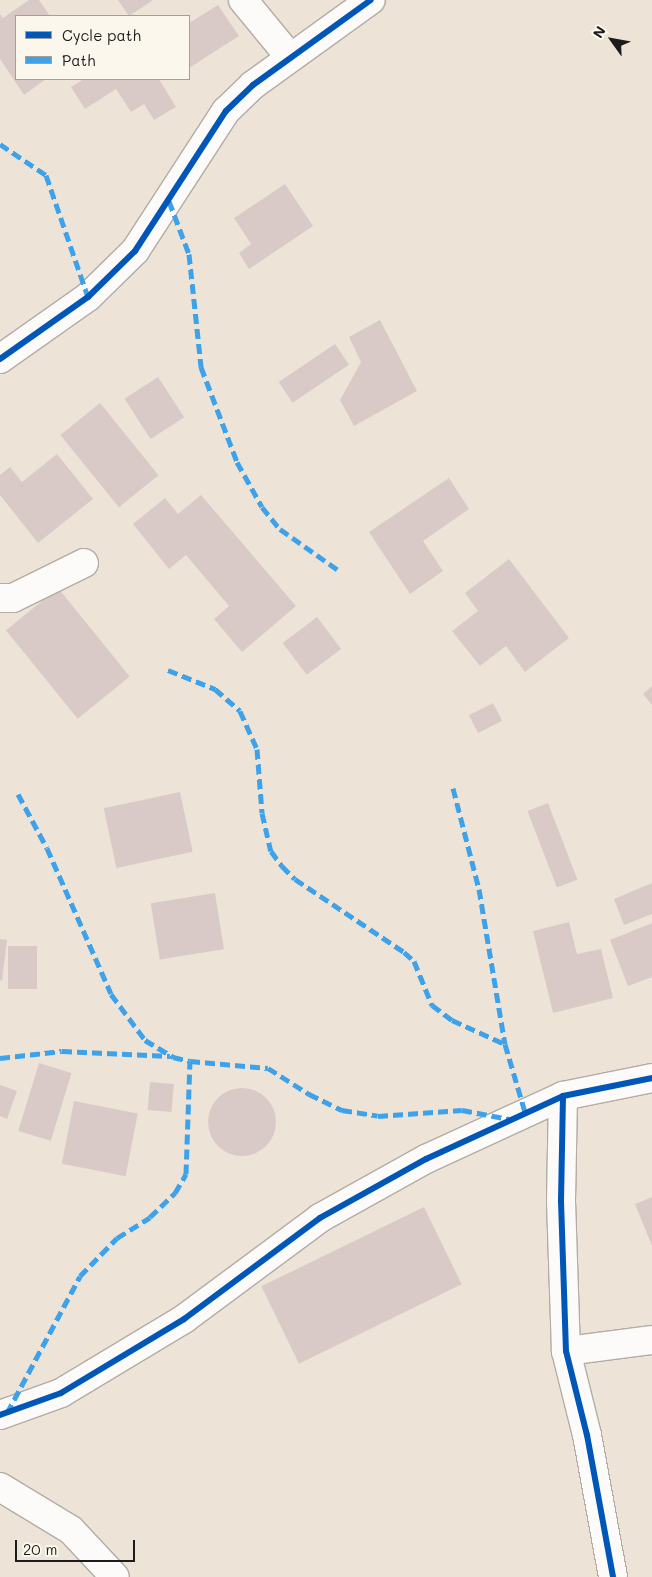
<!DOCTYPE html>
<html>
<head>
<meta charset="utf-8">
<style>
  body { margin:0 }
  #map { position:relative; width:652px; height:1577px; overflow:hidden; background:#ede4d7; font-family:Mali,sans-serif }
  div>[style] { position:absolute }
  .building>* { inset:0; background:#d9cac8; transform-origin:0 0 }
  .round { border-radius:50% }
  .roads { filter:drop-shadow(1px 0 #b2aca5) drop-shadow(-1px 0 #b2aca5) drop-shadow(0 1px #b2aca5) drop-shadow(0 -1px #b2aca5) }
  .minor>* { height:28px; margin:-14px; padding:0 14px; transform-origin:14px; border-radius:14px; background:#fcfbf9 }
  .quiet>* { height:5px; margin-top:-2.5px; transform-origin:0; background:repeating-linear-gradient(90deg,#3da2ea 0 10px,transparent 0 15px) }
  .cycleway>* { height:6px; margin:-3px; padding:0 3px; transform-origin:3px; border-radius:3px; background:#0057b8 }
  span { translate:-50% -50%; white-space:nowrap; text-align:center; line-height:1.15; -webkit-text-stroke:4.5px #fbf7ec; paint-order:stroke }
  .legend { position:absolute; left:15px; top:15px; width:175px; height:65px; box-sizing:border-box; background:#fbf7ec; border:1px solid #a29f99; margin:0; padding:6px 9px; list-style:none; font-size:15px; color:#1c1c1c }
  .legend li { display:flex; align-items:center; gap:10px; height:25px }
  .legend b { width:25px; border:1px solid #a29f99 }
  .north { position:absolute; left:587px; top:15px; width:50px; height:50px; -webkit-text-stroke:4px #fbf7ec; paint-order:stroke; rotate:302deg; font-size:14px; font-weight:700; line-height:20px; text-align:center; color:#1c1c1c }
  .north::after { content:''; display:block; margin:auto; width:18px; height:22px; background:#1c1c1c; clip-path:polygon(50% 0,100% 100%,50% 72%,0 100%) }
  .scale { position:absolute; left:15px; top:1540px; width:120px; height:22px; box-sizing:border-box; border:2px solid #1c1c1c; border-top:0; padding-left:6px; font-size:15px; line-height:18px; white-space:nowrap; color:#1c1c1c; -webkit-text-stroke:4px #fbf7ec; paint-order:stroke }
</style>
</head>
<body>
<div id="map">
  <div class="building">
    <i style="clip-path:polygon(29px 0,39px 0,50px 16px,16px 16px,16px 79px,46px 79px,24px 95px,0 59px,0 14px,3px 18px)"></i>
    <i style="clip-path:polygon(118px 0,153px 0,129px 16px)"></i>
    <i style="clip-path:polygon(218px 5px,239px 36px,189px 68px,189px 23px)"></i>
    <i style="clip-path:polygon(84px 79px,159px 79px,176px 107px,154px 120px,144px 104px,131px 112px,116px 89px,85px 109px,71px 87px)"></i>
    <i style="clip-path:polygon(285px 184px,313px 226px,249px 269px,239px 253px,251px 244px,234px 218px)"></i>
    <i style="clip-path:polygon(380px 320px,417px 391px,354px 426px,340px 400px,361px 362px,349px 337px)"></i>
    <i style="left:335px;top:344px;width:25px;height:68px;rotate:56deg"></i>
    <i style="left:158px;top:377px;width:48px;height:40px;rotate:57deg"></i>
    <i style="left:100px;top:403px;width:93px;height:51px;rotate:51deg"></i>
    <i style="clip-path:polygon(57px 454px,93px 499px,38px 543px,0 495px,0 475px,10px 467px,22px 482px)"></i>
    <i style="clip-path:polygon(449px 478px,469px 509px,423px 541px,443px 571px,410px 594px,369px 532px)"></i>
    <i style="clip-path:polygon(201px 495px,296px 606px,242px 652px,214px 619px,229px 606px,186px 555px,169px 569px,133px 524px,165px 498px,178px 514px)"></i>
    <i style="clip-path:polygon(509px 559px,569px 638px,525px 672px,506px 646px,480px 666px,452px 631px,478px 611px,465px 593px)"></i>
    <i style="left:58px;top:588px;width:114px;height:67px;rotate:51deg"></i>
    <i style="left:317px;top:617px;width:40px;height:43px;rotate:53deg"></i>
    <i style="clip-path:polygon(652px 686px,652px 705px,643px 694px)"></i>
    <i style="left:493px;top:703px;width:20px;height:27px;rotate:63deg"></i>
    <i style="left:180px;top:792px;width:61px;height:78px;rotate:78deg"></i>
    <i style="left:548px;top:803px;width:82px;height:22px;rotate:69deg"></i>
    <i style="clip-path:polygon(652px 883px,652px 914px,624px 925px,614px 899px)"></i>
    <i style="left:215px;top:893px;width:57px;height:65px;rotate:81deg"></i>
    <i style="clip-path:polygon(569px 922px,577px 954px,601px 949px,613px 998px,553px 1013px,533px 931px)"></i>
    <i style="clip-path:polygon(652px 923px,652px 977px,628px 986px,610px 940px)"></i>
    <i style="clip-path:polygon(0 939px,7px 940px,2px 981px,0 980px)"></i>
    <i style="left:8px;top:946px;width:29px;height:43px"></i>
    <i style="left:39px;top:1063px;width:34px;height:71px;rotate:17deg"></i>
    <i style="left:150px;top:1082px;width:24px;height:28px;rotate:5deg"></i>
    <i style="clip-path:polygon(0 1085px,17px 1091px,7px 1119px,0 1116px)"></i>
    <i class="round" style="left:208px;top:1088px;width:68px;height:68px"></i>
    <i style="left:74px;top:1101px;width:65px;height:64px;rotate:11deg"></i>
    <i style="clip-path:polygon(652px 1197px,652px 1246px,635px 1204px)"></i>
    <i style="left:424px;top:1207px;width:86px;height:181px;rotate:64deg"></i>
  </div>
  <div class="roads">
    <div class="minor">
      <i style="left:243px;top:0;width:72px;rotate:50.6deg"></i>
      <i style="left:0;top:359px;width:108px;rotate:-35.2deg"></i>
      <i style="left:88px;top:297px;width:66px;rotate:-44.4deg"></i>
      <i style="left:135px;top:251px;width:167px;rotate:-57deg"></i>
      <i style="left:226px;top:111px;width:37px;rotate:-44deg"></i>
      <i style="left:253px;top:85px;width:145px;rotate:-35.8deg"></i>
      <i style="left:0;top:598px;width:13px"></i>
      <i style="left:13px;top:598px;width:79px;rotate:-26.2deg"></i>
      <i style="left:563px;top:1096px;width:105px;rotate:91.1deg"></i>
      <i style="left:561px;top:1201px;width:150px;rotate:88.1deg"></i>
      <i style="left:566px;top:1351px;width:87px;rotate:76deg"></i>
      <i style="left:587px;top:1435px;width:144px;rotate:79.6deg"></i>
      <i style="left:566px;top:1351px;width:87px;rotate:-7.3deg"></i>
      <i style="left:0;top:1415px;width:65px;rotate:-19.8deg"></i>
      <i style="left:61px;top:1393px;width:144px;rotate:-31deg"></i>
      <i style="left:184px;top:1319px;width:169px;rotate:-36.6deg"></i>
      <i style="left:320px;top:1218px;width:121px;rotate:-29.1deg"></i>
      <i style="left:426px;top:1159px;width:151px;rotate:-24.7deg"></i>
      <i style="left:563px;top:1096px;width:91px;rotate:-11.4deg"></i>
      <i style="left:0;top:1487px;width:83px;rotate:31.2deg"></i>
      <i style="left:71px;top:1530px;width:64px;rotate:46.9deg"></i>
    </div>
  </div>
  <div class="quiet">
    <i style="left:0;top:144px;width:55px;rotate:34deg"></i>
    <i style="left:46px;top:175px;width:129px;rotate:71deg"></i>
    <i style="left:169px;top:201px;width:57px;rotate:69.3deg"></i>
    <i style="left:189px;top:254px;width:114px;rotate:83.9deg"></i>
    <i style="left:201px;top:367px;width:102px;rotate:69.2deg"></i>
    <i style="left:237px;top:462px;width:51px;rotate:60.9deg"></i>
    <i style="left:262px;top:507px;width:28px;rotate:51deg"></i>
    <i style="left:280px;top:529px;width:75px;rotate:35.2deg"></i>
    <i style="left:168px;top:670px;width:51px;rotate:22deg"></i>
    <i style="left:215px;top:689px;width:33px;rotate:41deg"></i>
    <i style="left:240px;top:711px;width:42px;rotate:65.9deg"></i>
    <i style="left:257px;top:749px;width:64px;rotate:85.5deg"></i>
    <i style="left:262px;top:813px;width:39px;rotate:77deg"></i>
    <i style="left:271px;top:851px;width:19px;rotate:54deg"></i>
    <i style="left:282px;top:866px;width:18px;rotate:45deg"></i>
    <i style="left:295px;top:879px;width:131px;rotate:33.8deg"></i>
    <i style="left:404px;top:952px;width:13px;rotate:42deg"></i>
    <i style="left:414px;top:961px;width:48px;rotate:67.8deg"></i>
    <i style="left:432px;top:1005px;width:25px;rotate:37deg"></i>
    <i style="left:452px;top:1020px;width:58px;rotate:24.4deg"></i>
    <i style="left:453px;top:788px;width:104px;rotate:75.6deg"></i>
    <i style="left:479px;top:889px;width:157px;rotate:80.5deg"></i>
    <i style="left:505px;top:1044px;width:71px;rotate:73.6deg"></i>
    <i style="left:18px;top:794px;width:61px;rotate:61.8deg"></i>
    <i style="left:47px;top:848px;width:159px;rotate:66.3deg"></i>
    <i style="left:111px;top:994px;width:57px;rotate:53.5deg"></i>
    <i style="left:145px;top:1040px;width:33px;rotate:31deg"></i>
    <i style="left:173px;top:1057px;width:17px;rotate:13deg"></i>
    <i style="left:190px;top:1061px;width:78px;rotate:5.1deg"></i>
    <i style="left:268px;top:1068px;width:49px;rotate:32.4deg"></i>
    <i style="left:309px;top:1094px;width:37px;rotate:26deg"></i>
    <i style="left:342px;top:1110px;width:36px;rotate:9deg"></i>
    <i style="left:378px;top:1116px;width:84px;rotate:-4.1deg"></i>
    <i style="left:462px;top:1110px;width:48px;rotate:10.8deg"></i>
    <i style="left:0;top:1058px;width:62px;rotate:-6.4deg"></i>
    <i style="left:62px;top:1051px;width:108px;rotate:2.7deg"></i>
    <i style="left:7px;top:1413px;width:155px;rotate:-61.9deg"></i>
    <i style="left:80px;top:1276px;width:53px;rotate:-45.8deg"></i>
    <i style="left:117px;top:1238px;width:39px;rotate:-32deg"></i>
    <i style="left:150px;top:1217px;width:35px;rotate:-44deg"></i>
    <i style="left:175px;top:1193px;width:22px;rotate:-60deg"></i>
    <i style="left:186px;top:1174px;width:113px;rotate:-88deg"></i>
  </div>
  <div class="cycleway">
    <i style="left:0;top:359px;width:108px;rotate:-35.2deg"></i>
    <i style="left:88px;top:297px;width:66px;rotate:-44.4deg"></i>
    <i style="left:135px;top:251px;width:167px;rotate:-57deg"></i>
    <i style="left:226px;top:111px;width:37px;rotate:-44deg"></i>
    <i style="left:253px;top:85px;width:145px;rotate:-35.8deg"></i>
    <i style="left:563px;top:1096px;width:105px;rotate:91.1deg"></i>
    <i style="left:561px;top:1201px;width:150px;rotate:88.1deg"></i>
    <i style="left:566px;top:1351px;width:87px;rotate:76deg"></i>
    <i style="left:587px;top:1435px;width:144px;rotate:79.6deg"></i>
    <i style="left:0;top:1415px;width:65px;rotate:-19.8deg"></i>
    <i style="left:61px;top:1393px;width:144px;rotate:-31deg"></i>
    <i style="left:184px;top:1319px;width:169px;rotate:-36.6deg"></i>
    <i style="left:320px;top:1218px;width:121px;rotate:-29.1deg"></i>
    <i style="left:426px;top:1159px;width:151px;rotate:-24.7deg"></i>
    <i style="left:563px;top:1096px;width:91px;rotate:-11.4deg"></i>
  </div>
  <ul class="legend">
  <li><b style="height:6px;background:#0057b8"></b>Cycle path</li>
  <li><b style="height:6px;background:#3da2ea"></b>Path</li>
  </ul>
  <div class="north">N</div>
  <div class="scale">20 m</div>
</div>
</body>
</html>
